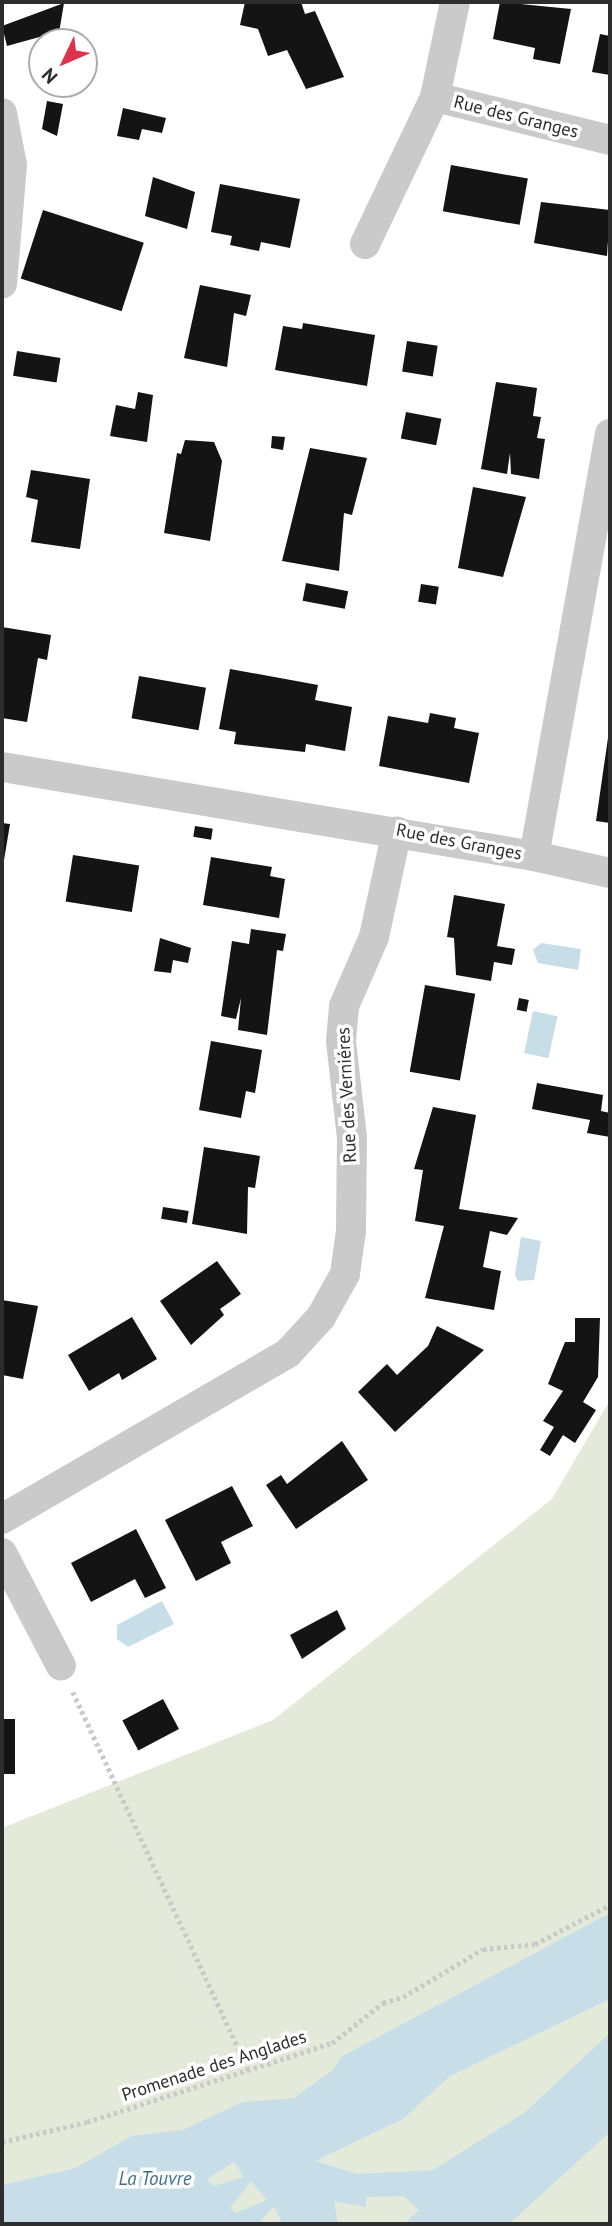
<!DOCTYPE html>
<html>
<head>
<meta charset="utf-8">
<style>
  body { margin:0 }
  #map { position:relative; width:612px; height:2226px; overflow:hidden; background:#fff; font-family:"PT Sans",sans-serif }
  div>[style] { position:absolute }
  .green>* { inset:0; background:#e3eada }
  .water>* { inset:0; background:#c7dee9; transform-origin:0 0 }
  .building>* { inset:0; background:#141414; transform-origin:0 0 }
  .path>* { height:4.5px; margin-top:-2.25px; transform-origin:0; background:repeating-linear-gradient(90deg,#cacaca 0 3.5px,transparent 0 7px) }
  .minor>* { height:30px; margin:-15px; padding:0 15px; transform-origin:15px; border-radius:15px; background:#cacaca }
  span { translate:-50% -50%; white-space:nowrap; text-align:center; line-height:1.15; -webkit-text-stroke:7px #fff; paint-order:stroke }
  .street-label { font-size:18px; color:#2d2d2d }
  .water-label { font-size:19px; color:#3e728b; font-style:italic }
  .frame { position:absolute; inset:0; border:4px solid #2d2d2d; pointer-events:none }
  .north { position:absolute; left:28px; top:28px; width:70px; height:70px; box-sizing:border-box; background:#fff; border:2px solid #ababab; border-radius:50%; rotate:226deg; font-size:19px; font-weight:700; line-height:28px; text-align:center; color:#2d2d2d }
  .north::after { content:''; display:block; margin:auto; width:24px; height:32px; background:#de344b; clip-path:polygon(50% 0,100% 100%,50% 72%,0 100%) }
</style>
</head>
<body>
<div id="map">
  <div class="green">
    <i style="clip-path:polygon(610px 1400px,610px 2224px,2px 2224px,2px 1828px,273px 1720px,552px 1499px)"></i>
  </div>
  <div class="water">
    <i style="clip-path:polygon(541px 943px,581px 949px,578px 970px,538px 963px,533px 950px)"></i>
    <i style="left:533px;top:1011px;width:25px;height:43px;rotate:12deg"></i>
    <i style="clip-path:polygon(521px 1237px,541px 1241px,534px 1280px,518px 1281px,515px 1275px)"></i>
    <i style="clip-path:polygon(162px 1601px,174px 1624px,128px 1647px,117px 1639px,117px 1625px)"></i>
    <i style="clip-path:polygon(evenodd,610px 1913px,610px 1999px,450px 2076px,403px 2119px,315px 2161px,357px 2174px,433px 2170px,524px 2113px,610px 2033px,610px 2132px,509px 2224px,404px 2224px,419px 2210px,404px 2196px,366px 2197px,366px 2207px,334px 2201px,338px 2224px,275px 2224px,281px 2221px,274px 2206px,258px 2224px,2px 2224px,2px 2185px,73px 2169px,132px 2136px,182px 2130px,243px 2102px,294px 2098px,333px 2070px,341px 2057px,610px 1913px,234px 2162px,244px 2177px,214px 2186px,207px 2179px,234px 2162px,610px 1913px,251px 2181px,267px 2200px,236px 2213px,230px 2208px,251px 2181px)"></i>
  </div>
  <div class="building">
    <i style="clip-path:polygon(245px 2px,301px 2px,305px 14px,315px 11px,344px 77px,306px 89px,287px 50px,268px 56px,258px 29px,240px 25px)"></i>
    <i style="clip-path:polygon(500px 2px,571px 9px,560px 64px,533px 59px,535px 48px,493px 39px)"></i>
    <i style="clip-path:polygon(64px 3px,58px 39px,43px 36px,7px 46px,2px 26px)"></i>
    <i style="clip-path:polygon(600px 34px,610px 36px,610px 75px,592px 72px)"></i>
    <i style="clip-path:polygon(47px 101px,63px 104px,57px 136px,42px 129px)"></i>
    <i style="clip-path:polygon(123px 108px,166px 118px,162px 133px,142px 129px,139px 140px,117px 136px)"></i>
    <i style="left:451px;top:165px;width:78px;height:47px;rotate:10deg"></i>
    <i style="clip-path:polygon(153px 177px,195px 192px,187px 229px,145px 216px)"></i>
    <i style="clip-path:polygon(220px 184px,300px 199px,290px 248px,261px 242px,259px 251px,230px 245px,232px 236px,211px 232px)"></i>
    <i style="clip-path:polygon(541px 202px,610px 210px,607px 256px,534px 243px)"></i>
    <i style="left:43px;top:210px;width:106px;height:72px;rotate:18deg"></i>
    <i style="clip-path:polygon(200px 285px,251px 295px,246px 316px,234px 313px,227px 367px,184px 358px)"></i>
    <i style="clip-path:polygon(303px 323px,375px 335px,367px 386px,275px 370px,283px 326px,302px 329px)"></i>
    <i style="left:407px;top:341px;width:31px;height:31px;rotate:9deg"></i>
    <i style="left:17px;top:351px;width:44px;height:25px;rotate:9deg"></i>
    <i style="clip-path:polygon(496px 382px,537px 388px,533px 416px,541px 417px,537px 438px,545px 439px,539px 479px,511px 474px,510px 453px,507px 474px,481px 469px)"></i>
    <i style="clip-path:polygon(138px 392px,153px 395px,147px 442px,110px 436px,116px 405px,135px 409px)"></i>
    <i style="left:406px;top:412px;width:36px;height:27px;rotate:11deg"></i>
    <i style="clip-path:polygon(272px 436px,285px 437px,283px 450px,271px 448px)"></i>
    <i style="clip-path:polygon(185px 440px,214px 442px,222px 461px,210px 541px,164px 533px,177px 453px,181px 454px)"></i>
    <i style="clip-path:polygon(310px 448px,367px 458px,352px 515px,344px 513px,339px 571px,282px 561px)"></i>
    <i style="clip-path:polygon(31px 470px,90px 479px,80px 549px,31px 542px,38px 500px,26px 497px)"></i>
    <i style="clip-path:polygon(473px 487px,526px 497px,503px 577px,458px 568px)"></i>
    <i style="left:306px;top:583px;width:43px;height:18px;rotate:11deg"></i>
    <i style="left:421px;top:584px;width:18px;height:18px;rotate:9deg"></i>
    <i style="clip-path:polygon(2px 627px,51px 635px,47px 660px,38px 658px,27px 722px,2px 718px)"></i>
    <i style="clip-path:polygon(230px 669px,318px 685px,315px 700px,352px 707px,345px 751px,306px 744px,305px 752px,234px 744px,236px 732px,219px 729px)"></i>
    <i style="left:139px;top:676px;width:68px;height:43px;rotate:10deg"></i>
    <i style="clip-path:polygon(430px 713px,456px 718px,454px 728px,479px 733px,469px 783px,379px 766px,388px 716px,428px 723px)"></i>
    <i style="clip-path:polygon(610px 724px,610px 823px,596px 821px)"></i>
    <i style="clip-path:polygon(2px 823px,10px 824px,3px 866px,2px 866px)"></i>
    <i style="left:195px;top:826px;width:18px;height:11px;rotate:9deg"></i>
    <i style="left:73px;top:855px;width:67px;height:47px;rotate:9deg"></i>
    <i style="clip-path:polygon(211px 857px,272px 867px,270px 876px,285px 879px,279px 918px,203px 905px)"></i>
    <i style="clip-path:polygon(454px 895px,505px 904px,497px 946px,515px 949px,512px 965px,494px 962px,491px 981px,456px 975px,454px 938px,447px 937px)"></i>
    <i style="clip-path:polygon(251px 929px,286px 934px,283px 951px,277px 950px,267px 1035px,238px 1030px,241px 998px,236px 1019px,221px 1016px,232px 941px,249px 944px)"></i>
    <i style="clip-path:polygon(160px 938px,191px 948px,188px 963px,173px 960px,171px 973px,154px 971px)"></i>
    <i style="left:425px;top:985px;width:51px;height:88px;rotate:10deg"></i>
    <i style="left:519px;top:998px;width:10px;height:12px;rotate:11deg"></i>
    <i style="clip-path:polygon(211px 1041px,262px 1050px,255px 1093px,246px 1091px,241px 1118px,199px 1110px)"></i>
    <i style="clip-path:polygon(537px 1083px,603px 1095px,601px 1111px,610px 1113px,610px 1137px,587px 1133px,590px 1120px,532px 1109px)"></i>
    <i style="clip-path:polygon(433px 1107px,476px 1115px,459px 1209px,518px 1218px,507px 1235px,490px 1231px,483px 1267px,501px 1271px,494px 1310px,425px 1298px,444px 1226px,415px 1221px,423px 1170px,414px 1169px)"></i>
    <i style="clip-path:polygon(204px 1147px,260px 1156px,255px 1188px,248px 1187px,247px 1234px,192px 1224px)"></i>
    <i style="left:163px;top:1207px;width:26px;height:12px;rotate:9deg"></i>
    <i style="clip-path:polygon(217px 1261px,241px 1294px,220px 1309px,224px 1315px,191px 1345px,160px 1301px)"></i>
    <i style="clip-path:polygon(2px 1300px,38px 1306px,23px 1379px,2px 1375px)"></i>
    <i style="clip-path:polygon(132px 1317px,157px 1359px,122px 1380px,119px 1373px,89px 1391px,68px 1355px)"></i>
    <i style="clip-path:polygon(575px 1318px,600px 1318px,598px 1377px,583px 1402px,596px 1410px,575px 1443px,563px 1435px,550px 1456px,540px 1450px,554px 1427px,543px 1421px,563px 1391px,548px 1384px,565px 1342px,575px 1342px)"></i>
    <i style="clip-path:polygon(437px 1326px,484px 1350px,395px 1432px,358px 1392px,387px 1364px,397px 1375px,428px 1346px)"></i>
    <i style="clip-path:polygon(342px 1441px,368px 1480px,296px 1529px,266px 1485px,281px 1475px,287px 1484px)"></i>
    <i style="clip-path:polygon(232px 1486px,253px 1526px,221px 1542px,231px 1563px,196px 1581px,165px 1520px)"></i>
    <i style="clip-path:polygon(136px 1529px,166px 1588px,145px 1598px,135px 1579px,91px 1602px,71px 1563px)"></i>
    <i style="clip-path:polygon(337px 1610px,346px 1629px,302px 1659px,290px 1635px)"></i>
    <i style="left:163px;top:1699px;width:34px;height:46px;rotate:62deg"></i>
    <i style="left:2px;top:1719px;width:13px;height:55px"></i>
  </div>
  <div class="path">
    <i style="left:73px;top:1692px;width:418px;rotate:65.1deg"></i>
    <i style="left:2px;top:2142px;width:87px;rotate:-13.2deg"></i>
    <i style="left:87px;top:2122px;width:257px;rotate:-17.9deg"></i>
    <i style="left:332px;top:2043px;width:65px;rotate:-38.1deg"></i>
    <i style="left:383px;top:2003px;width:21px;rotate:-17deg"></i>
    <i style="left:403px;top:1997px;width:93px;rotate:-31deg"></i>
    <i style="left:483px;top:1949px;width:52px;rotate:-5.5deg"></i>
    <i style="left:535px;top:1944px;width:85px;rotate:-27.5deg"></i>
  </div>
  <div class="minor">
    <i style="left:435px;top:97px;width:180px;rotate:13.8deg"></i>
    <i style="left:2px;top:113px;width:53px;rotate:79.1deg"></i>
    <i style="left:12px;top:165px;width:119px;rotate:94.8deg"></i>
    <i style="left:365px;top:244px;width:163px;rotate:-64.5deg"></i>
    <i style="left:435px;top:97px;width:97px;rotate:-78.1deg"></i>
    <i style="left:2px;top:767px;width:539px;rotate:9.5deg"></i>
    <i style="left:534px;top:856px;width:429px;rotate:-79.8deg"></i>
    <i style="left:534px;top:856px;width:78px;rotate:12.6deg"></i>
    <i style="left:2px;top:1519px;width:331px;rotate:-30.1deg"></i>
    <i style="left:288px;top:1353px;width:49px;rotate:-47.5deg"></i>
    <i style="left:321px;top:1317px;width:49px;rotate:-60.8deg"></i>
    <i style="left:345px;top:1274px;width:43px;rotate:-82.1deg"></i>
    <i style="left:351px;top:1231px;width:93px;rotate:-89.4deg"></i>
    <i style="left:352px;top:1138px;width:98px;rotate:-96.5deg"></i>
    <i style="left:341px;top:1041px;width:35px;rotate:-85deg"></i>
    <i style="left:344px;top:1006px;width:75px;rotate:-66.5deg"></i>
    <i style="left:374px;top:937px;width:108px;rotate:-77.8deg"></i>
    <i style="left:2px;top:1553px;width:127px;rotate:62.4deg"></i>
  </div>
  <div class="street-label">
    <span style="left:516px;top:117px;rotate:14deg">Rue des Granges</span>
    <span style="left:459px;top:842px;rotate:11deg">Rue des Granges</span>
    <span style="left:347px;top:1095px;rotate:-93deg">Rue des Verniéres</span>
    <span style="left:214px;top:2066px;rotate:-18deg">Promenade des Anglades</span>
  </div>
  <div class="water-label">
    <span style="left:155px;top:2179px">La Touvre</span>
  </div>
  <div class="frame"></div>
  <div class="north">N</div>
</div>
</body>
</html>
